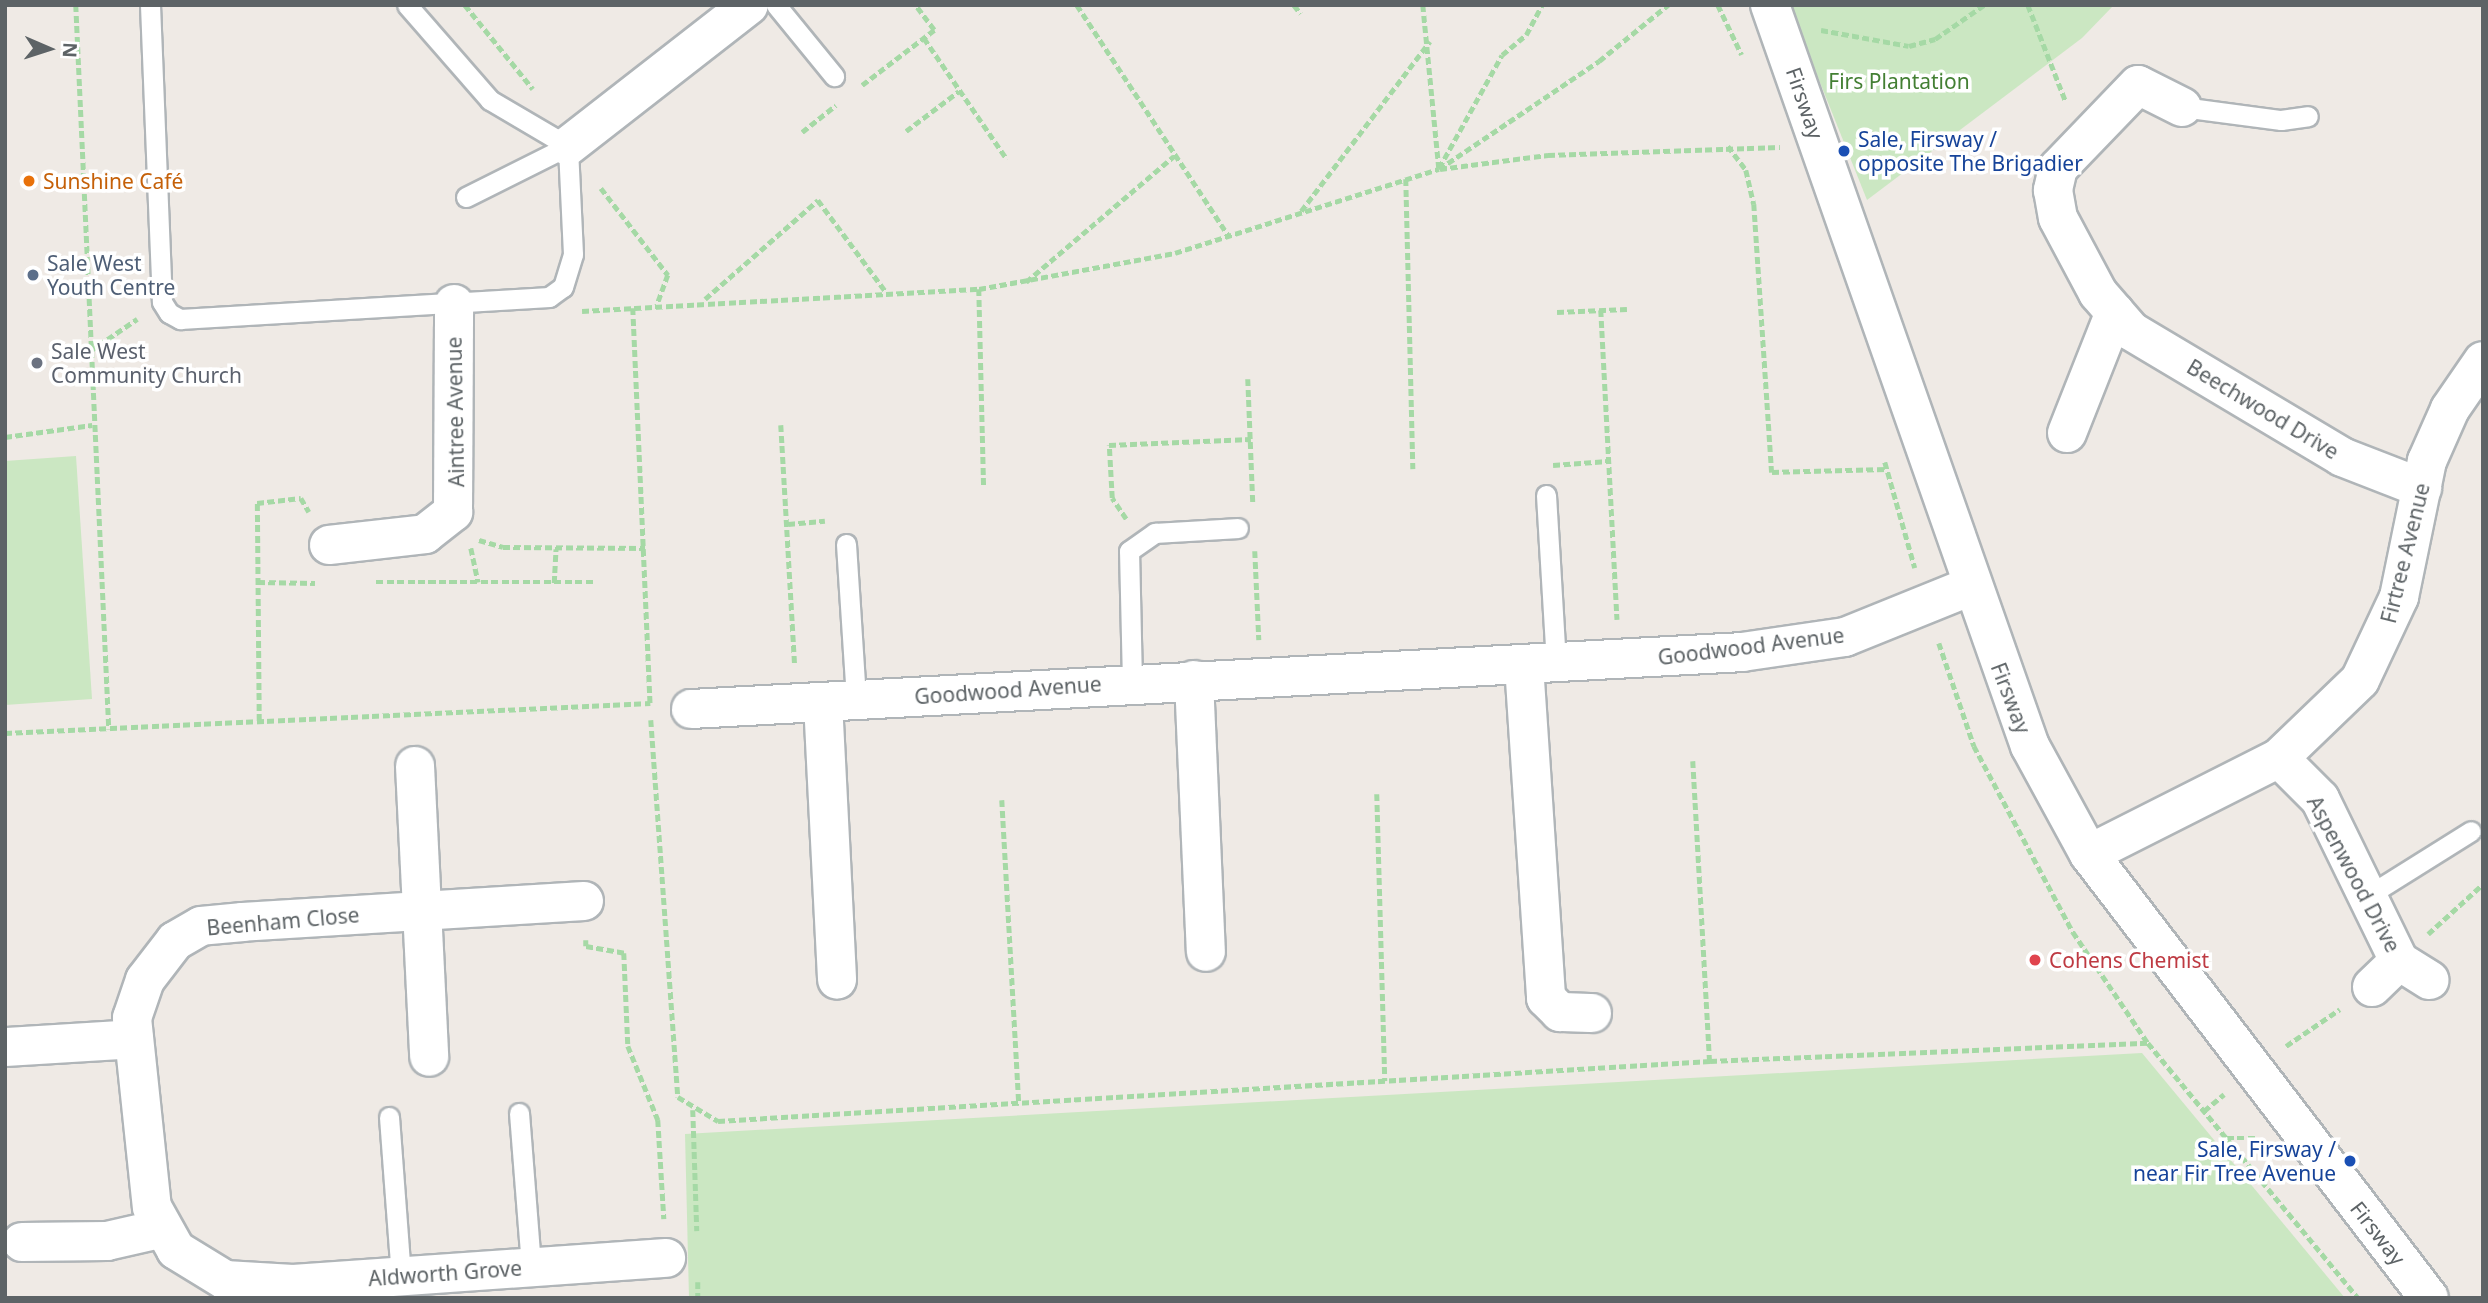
<!DOCTYPE html>
<html>
<head>
<meta charset="utf-8">
<style>
  body { margin:0 }
  #map { position:relative; width:2488px; height:1303px; overflow:hidden; background:#efeae5; font-family:"Noto Sans",sans-serif }
  div>[style] { position:absolute }
  .green>* { inset:0; background:#cbe7c2 }
  .path>* { height:4.5px; margin-top:-2.25px; transform-origin:0; background:repeating-linear-gradient(90deg,#a5d9a5 0 7px,transparent 0 10.5px) }
  .roads { filter:drop-shadow(2px 0 #b0b5b8) drop-shadow(-2px 0 #b0b5b8) drop-shadow(0 2px #b0b5b8) drop-shadow(0 -2px #b0b5b8) }
  .service>* { height:19px; margin:-9.5px; padding:0 9.5px; transform-origin:9.5px; border-radius:9.5px; background:#fff }
  .minor>* { height:38px; margin:-19px; padding:0 19px; transform-origin:19px; border-radius:19px; background:#fff }
  .tertiary>* { height:38px; margin:-19px; padding:0 19px; transform-origin:19px; border-radius:19px; background:#fff }
  .dots>* { width:19px; height:19px; translate:-50% -50%; box-sizing:border-box; border:4px solid #fff; border-radius:50% }
  span { translate:-50% -50%; white-space:nowrap; text-align:center; line-height:1.15; -webkit-text-stroke:7px #fff; paint-order:stroke }
  .park-label { font-size:21px; color:#437f33 }
  .street-label { font-size:21px; color:#5d6366 }
  .transit-label { font-size:21px; color:#164399 }
  .left { translate:0 -50%; text-align:left }
  .right { translate:-100% -50%; text-align:right }
  .food-label { font-size:21px; color:#c56008 }
  .service-label { font-size:21px; color:#4e5e75 }
  .worship-label { font-size:21px; color:#5b616d }
  .health-label { font-size:21px; color:#be3a42 }
  .frame { position:absolute; inset:0; border:7px solid #5d6366; pointer-events:none }
  .north { position:absolute; left:14px; top:14px; width:70px; height:70px; -webkit-text-stroke:5px #fff; paint-order:stroke; rotate:93deg; font-size:19px; font-weight:700; line-height:28px; text-align:center; color:#5d6366 }
  .north::after { content:''; display:block; margin:auto; width:24px; height:32px; background:#5d6366; clip-path:polygon(50% 0,100% 100%,50% 72%,0 100%) }
</style>
</head>
<body>
<div id="map">
  <div class="green">
    <i style="clip-path:polygon(1789px 5px,2114px 5px,2082px 38px,1867px 200px)"></i>
    <i style="clip-path:polygon(76px 456px,92px 699px,5px 705px,5px 461px)"></i>
    <i style="clip-path:polygon(2142px 1053px,2345px 1298px,689px 1298px,685px 1134px)"></i>
  </div>
  <div class="path">
    <i style="left:76px;top:5px;width:725px;rotate:87.39deg"></i>
    <i style="left:465px;top:5px;width:108px;rotate:51deg"></i>
    <i style="left:1077px;top:5px;width:277px;rotate:56.7deg"></i>
    <i style="left:1294px;top:5px;width:11px;rotate:52deg"></i>
    <i style="left:1423px;top:5px;width:164px;rotate:84.4deg"></i>
    <i style="left:1718px;top:5px;width:55px;rotate:64.4deg"></i>
    <i style="left:2028px;top:5px;width:104px;rotate:68.6deg"></i>
    <i style="left:1821px;top:30px;width:89px;rotate:10.3deg"></i>
    <i style="left:1909px;top:46px;width:27px;rotate:-15deg"></i>
    <i style="left:1935px;top:39px;width:60px;rotate:-34.8deg"></i>
    <i style="left:924px;top:38px;width:147px;rotate:55.6deg"></i>
    <i style="left:862px;top:85px;width:91px;rotate:-37.4deg"></i>
    <i style="left:934px;top:30px;width:31px;rotate:-127deg"></i>
    <i style="left:906px;top:131px;width:66px;rotate:-37deg"></i>
    <i style="left:802px;top:132px;width:43px;rotate:-38.5deg"></i>
    <i style="left:1728px;top:146px;width:30px;rotate:53deg"></i>
    <i style="left:1746px;top:170px;width:35px;rotate:77deg"></i>
    <i style="left:1754px;top:204px;width:269px;rotate:86.2deg"></i>
    <i style="left:1772px;top:472px;width:115px;rotate:-1.5deg"></i>
    <i style="left:1439px;top:168px;width:129px;rotate:-60.9deg"></i>
    <i style="left:1502px;top:55px;width:31px;rotate:-40deg"></i>
    <i style="left:1526px;top:35px;width:34px;rotate:-62deg"></i>
    <i style="left:1440px;top:169px;width:109px;rotate:-7.4deg"></i>
    <i style="left:1548px;top:155px;width:232px;rotate:-2deg"></i>
    <i style="left:1406px;top:179px;width:290px;rotate:88.6deg"></i>
    <i style="left:601px;top:188px;width:110px;rotate:52.4deg"></i>
    <i style="left:668px;top:275px;width:32px;rotate:110deg"></i>
    <i style="left:1301px;top:211px;width:213px;rotate:-52.8deg"></i>
    <i style="left:1026px;top:282px;width:194px;rotate:-40.4deg"></i>
    <i style="left:979px;top:289px;width:198px;rotate:88.6deg"></i>
    <i style="left:705px;top:299px;width:150px;rotate:-41.2deg"></i>
    <i style="left:818px;top:200px;width:114px;rotate:53.5deg"></i>
    <i style="left:633px;top:308px;width:396px;rotate:87.5deg"></i>
    <i style="left:1601px;top:310px;width:310px;rotate:87deg"></i>
    <i style="left:582px;top:311px;width:398px;rotate:-3.2deg"></i>
    <i style="left:979px;top:289px;width:199px;rotate:-10.4deg"></i>
    <i style="left:1175px;top:253px;width:277px;rotate:-17.7deg"></i>
    <i style="left:1439px;top:169px;width:193px;rotate:-34deg"></i>
    <i style="left:1599px;top:61px;width:89px;rotate:-39.1deg"></i>
    <i style="left:1557px;top:312px;width:70px;rotate:-2.5deg"></i>
    <i style="left:90px;top:351px;width:57px;rotate:-34.2deg"></i>
    <i style="left:1248px;top:379px;width:125px;rotate:87.7deg"></i>
    <i style="left:781px;top:425px;width:240px;rotate:86.7deg"></i>
    <i style="left:5px;top:437px;width:88px;rotate:-7.9deg"></i>
    <i style="left:1885px;top:462px;width:110px;rotate:74.2deg"></i>
    <i style="left:1553px;top:465px;width:55px;rotate:-4.2deg"></i>
    <i style="left:1126px;top:519px;width:25px;rotate:-124deg"></i>
    <i style="left:1112px;top:498px;width:53px;rotate:-93.2deg"></i>
    <i style="left:1109px;top:445px;width:142px;rotate:-2.4deg"></i>
    <i style="left:788px;top:524px;width:37px;rotate:-5deg"></i>
    <i style="left:479px;top:540px;width:25px;rotate:16deg"></i>
    <i style="left:503px;top:547px;width:142px;rotate:0.4deg"></i>
    <i style="left:471px;top:548px;width:35px;rotate:78deg"></i>
    <i style="left:1255px;top:551px;width:89px;rotate:87.4deg"></i>
    <i style="left:258px;top:582px;width:57px;rotate:1deg"></i>
    <i style="left:376px;top:582px;width:220px"></i>
    <i style="left:554px;top:583px;width:34px;rotate:-87deg"></i>
    <i style="left:1939px;top:643px;width:109px;rotate:71.2deg"></i>
    <i style="left:1974px;top:746px;width:211px;rotate:62deg"></i>
    <i style="left:2073px;top:932px;width:134px;rotate:56deg"></i>
    <i style="left:2148px;top:1043px;width:330px;rotate:50.5deg"></i>
    <i style="left:651px;top:720px;width:378px;rotate:85.9deg"></i>
    <i style="left:678px;top:1097px;width:47px;rotate:31deg"></i>
    <i style="left:718px;top:1121px;width:994px;rotate:-3.46deg"></i>
    <i style="left:1710px;top:1061px;width:438px;rotate:-2.4deg"></i>
    <i style="left:259px;top:721px;width:218px;rotate:-90.5deg"></i>
    <i style="left:257px;top:503px;width:44px;rotate:-6.5deg"></i>
    <i style="left:301px;top:498px;width:16px;rotate:60deg"></i>
    <i style="left:5px;top:733px;width:646px;rotate:-2.66deg"></i>
    <i style="left:1693px;top:761px;width:300px;rotate:86.8deg"></i>
    <i style="left:1377px;top:794px;width:287px;rotate:88.4deg"></i>
    <i style="left:1002px;top:800px;width:303px;rotate:86.8deg"></i>
    <i style="left:2428px;top:934px;width:74px;rotate:-42.3deg"></i>
    <i style="left:586px;top:940px;width:6px;rotate:90deg"></i>
    <i style="left:586px;top:946px;width:39px;rotate:10deg"></i>
    <i style="left:624px;top:953px;width:93px;rotate:87.5deg"></i>
    <i style="left:628px;top:1046px;width:80px;rotate:67.9deg"></i>
    <i style="left:658px;top:1120px;width:99px;rotate:86.5deg"></i>
    <i style="left:2286px;top:1046px;width:65px;rotate:-34.4deg"></i>
    <i style="left:693px;top:1110px;width:121px;rotate:88.1deg"></i>
    <i style="left:2204px;top:1111px;width:26px;rotate:-40deg"></i>
    <i style="left:2227px;top:1138px;width:30px"></i>
    <i style="left:698px;top:1282px;width:16px;rotate:90deg"></i>
  </div>
  <div class="roads">
    <div class="service">
      <i style="left:150px;top:5px;width:297px;rotate:87.7deg"></i>
      <i style="left:162px;top:302px;width:13px;rotate:58deg"></i>
      <i style="left:169px;top:313px;width:13px;rotate:29deg"></i>
      <i style="left:180px;top:319px;width:370px;rotate:-3.4deg"></i>
      <i style="left:549px;top:297px;width:17px;rotate:-36deg"></i>
      <i style="left:563px;top:287px;width:34px;rotate:-73deg"></i>
      <i style="left:573px;top:254px;width:108px;rotate:-92.7deg"></i>
      <i style="left:568px;top:146px;width:91px;rotate:-149.5deg"></i>
      <i style="left:490px;top:100px;width:126px;rotate:-131.1deg"></i>
      <i style="left:776px;top:5px;width:92px;rotate:50.8deg"></i>
      <i style="left:2182px;top:107px;width:100px;rotate:7.5deg"></i>
      <i style="left:2281px;top:120px;width:27px;rotate:-8deg"></i>
      <i style="left:466px;top:197px;width:114px;rotate:-26.6deg"></i>
      <i style="left:1546px;top:495px;width:169px;rotate:86.6deg"></i>
      <i style="left:846px;top:544px;width:156px;rotate:86.3deg"></i>
      <i style="left:1132px;top:682px;width:131px;rotate:-91.3deg"></i>
      <i style="left:1129px;top:551px;width:32px;rotate:-35deg"></i>
      <i style="left:1155px;top:533px;width:83px;rotate:-3.4deg"></i>
      <i style="left:2369px;top:895px;width:120px;rotate:-32.1deg"></i>
      <i style="left:519px;top:1113px;width:153px;rotate:85.5deg"></i>
      <i style="left:389px;top:1117px;width:159px;rotate:85.7deg"></i>
    </div>
    <div class="minor">
      <i style="left:2182px;top:107px;width:49px;rotate:-153.4deg"></i>
      <i style="left:2138px;top:85px;width:115px;rotate:133.9deg"></i>
      <i style="left:2058px;top:168px;width:23px;rotate:103deg"></i>
      <i style="left:2053px;top:190px;width:28px;rotate:80deg"></i>
      <i style="left:2058px;top:218px;width:85px;rotate:61.9deg"></i>
      <i style="left:2098px;top:293px;width:50px;rotate:49deg"></i>
      <i style="left:2131px;top:331px;width:246px;rotate:30.8deg"></i>
      <i style="left:2342px;top:457px;width:86px;rotate:21.2deg"></i>
      <i style="left:568px;top:146px;width:229px;rotate:-37.9deg"></i>
      <i style="left:2067px;top:433px;width:130px;rotate:-68.4deg"></i>
      <i style="left:329px;top:545px;width:97px;rotate:-6.5deg"></i>
      <i style="left:425px;top:534px;width:36px;rotate:-38deg"></i>
      <i style="left:453px;top:512px;width:208px;rotate:-89.7deg"></i>
      <i style="left:1524px;top:665px;width:334px;rotate:86.2deg"></i>
      <i style="left:1546px;top:998px;width:20px;rotate:45deg"></i>
      <i style="left:1560px;top:1012px;width:32px;rotate:2deg"></i>
      <i style="left:1194px;top:680px;width:272px;rotate:87.5deg"></i>
      <i style="left:823px;top:702px;width:278px;rotate:87.1deg"></i>
      <i style="left:691px;top:709px;width:1053px;rotate:-3.1deg"></i>
      <i style="left:1742px;top:652px;width:104px;rotate:-8.3deg"></i>
      <i style="left:1845px;top:637px;width:134px;rotate:-22deg"></i>
      <i style="left:2279px;top:758px;width:58px;rotate:45deg"></i>
      <i style="left:2320px;top:799px;width:180px;rotate:64deg"></i>
      <i style="left:415px;top:766px;width:291px;rotate:87.2deg"></i>
      <i style="left:2089px;top:854px;width:213px;rotate:-26.8deg"></i>
      <i style="left:2279px;top:758px;width:112px;rotate:-43.9deg"></i>
      <i style="left:2360px;top:680px;width:92px;rotate:-64.8deg"></i>
      <i style="left:2399px;top:597px;width:139px;rotate:-78.4deg"></i>
      <i style="left:2427px;top:461px;width:57px;rotate:-66.1deg"></i>
      <i style="left:2450px;top:409px;width:58px;rotate:-55.5deg"></i>
      <i style="left:584px;top:901px;width:342px;rotate:176.5deg"></i>
      <i style="left:243px;top:922px;width:42px;rotate:174.6deg"></i>
      <i style="left:201px;top:926px;width:30px;rotate:150deg"></i>
      <i style="left:175px;top:941px;width:49px;rotate:127.6deg"></i>
      <i style="left:145px;top:980px;width:40px;rotate:108.9deg"></i>
      <i style="left:132px;top:1018px;width:190px;rotate:84deg"></i>
      <i style="left:152px;top:1207px;width:49px;rotate:60.8deg"></i>
      <i style="left:176px;top:1250px;width:57px;rotate:31.5deg"></i>
      <i style="left:225px;top:1280px;width:68px;rotate:3.4deg"></i>
      <i style="left:293px;top:1284px;width:374px;rotate:-4deg"></i>
      <i style="left:2372px;top:987px;width:37px;rotate:-44deg"></i>
      <i style="left:2399px;top:961px;width:36px;rotate:32deg"></i>
      <i style="left:5px;top:1047px;width:129px;rotate:-3.5deg"></i>
      <i style="left:22px;top:1242px;width:85px;rotate:-0.7deg"></i>
      <i style="left:107px;top:1241px;width:54px;rotate:-12.8deg"></i>
    </div>
    <div class="tertiary">
      <i style="left:1770px;top:5px;width:785px;rotate:70.67deg"></i>
      <i style="left:2030px;top:746px;width:123px;rotate:61.4deg"></i>
      <i style="left:2089px;top:854px;width:559px;rotate:52.56deg"></i>
    </div>
  </div>
  <div class="dots">
    <i style="left:1844px;top:151px;background:#1a4fb4"></i>
    <i style="left:29px;top:181px;background:#e8710a"></i>
    <i style="left:33px;top:275px;background:#5c6f8a"></i>
    <i style="left:37px;top:363px;background:#6b7280"></i>
    <i style="left:2035px;top:960px;background:#e0444e"></i>
    <i style="left:2350px;top:1161px;background:#1a4fb4"></i>
  </div>
  <div class="park-label">
    <span style="left:1899px;top:81px">Firs Plantation</span>
  </div>
  <div class="street-label">
    <span style="left:1805px;top:103px;rotate:71deg">Firsway</span>
    <span style="left:2263px;top:409px;rotate:31deg">Beechwood Drive</span>
    <span style="left:455px;top:412px;rotate:-91deg">Aintree Avenue</span>
    <span style="left:2405px;top:553px;rotate:-76deg">Firtree Avenue</span>
    <span style="left:1751px;top:646px;rotate:-7deg">Goodwood Avenue</span>
    <span style="left:1008px;top:690px;rotate:-4deg">Goodwood Avenue</span>
    <span style="left:2011px;top:698px;rotate:69deg">Firsway</span>
    <span style="left:2354px;top:874px;rotate:62deg">Aspenwood Drive</span>
    <span style="left:283px;top:921px;rotate:-5deg">Beenham Close</span>
    <span style="left:2378px;top:1233px;rotate:52deg">Firsway</span>
    <span style="left:445px;top:1273px;rotate:-4deg">Aldworth Grove</span>
  </div>
  <div class="transit-label">
    <span class="left" style="left:1858px;top:151px">Sale, Firsway /<br>opposite The Brigadier</span>
    <span class="right" style="left:2336px;top:1161px">Sale, Firsway /<br>near Fir Tree Avenue</span>
  </div>
  <div class="food-label">
    <span class="left" style="left:43px;top:181px">Sunshine Café</span>
  </div>
  <div class="service-label">
    <span class="left" style="left:47px;top:275px">Sale West<br>Youth Centre</span>
  </div>
  <div class="worship-label">
    <span class="left" style="left:51px;top:363px">Sale West<br>Community Church</span>
  </div>
  <div class="health-label">
    <span class="left" style="left:2049px;top:960px">Cohens Chemist</span>
  </div>
  <div class="frame"></div>
  <div class="north">N</div>
</div>
</body>
</html>
